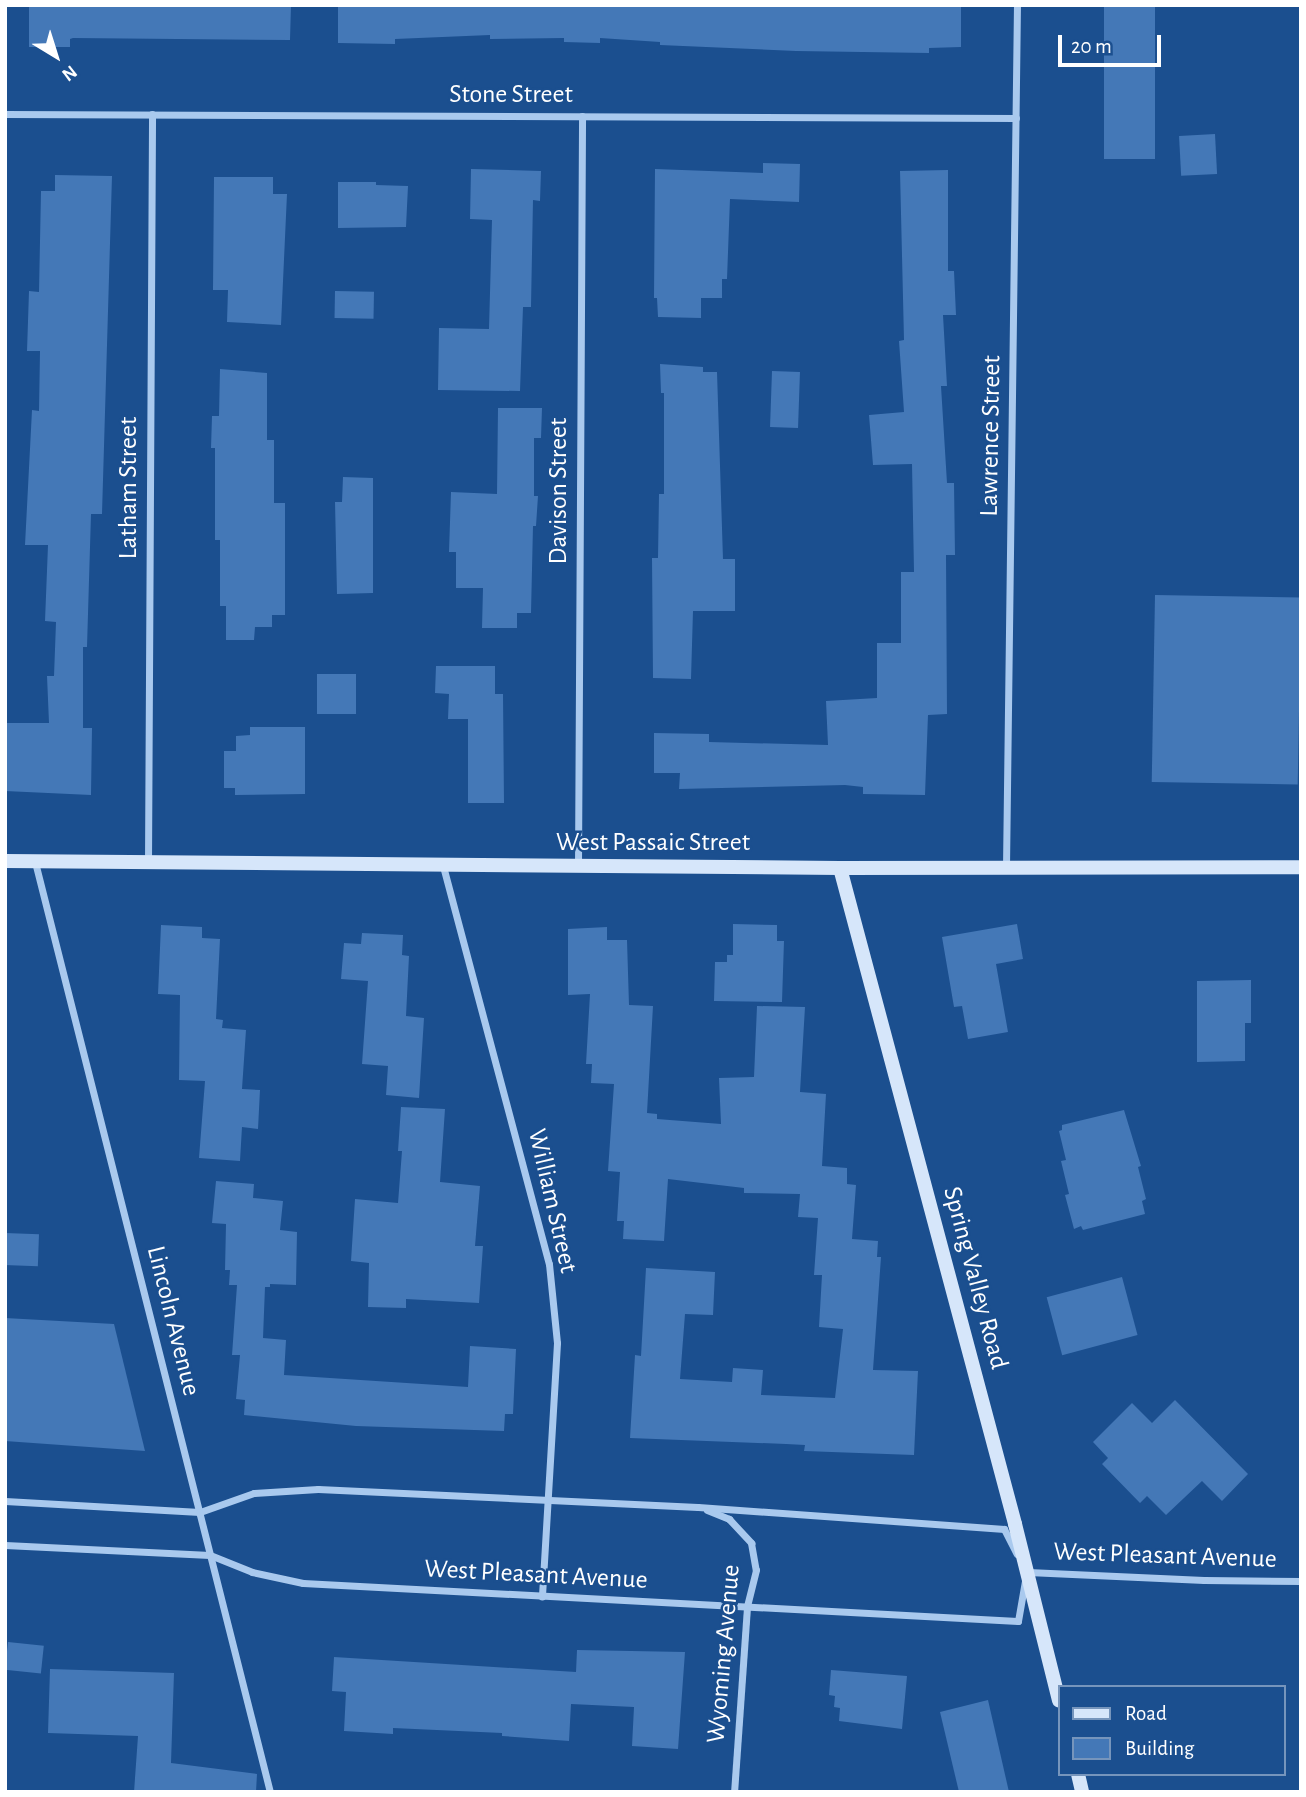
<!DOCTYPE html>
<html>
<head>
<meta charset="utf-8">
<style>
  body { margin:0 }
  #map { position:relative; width:1306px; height:1797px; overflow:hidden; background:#1b4f8f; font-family:"Alegreya Sans",sans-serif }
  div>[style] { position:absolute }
  .building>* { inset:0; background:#4478b7; transform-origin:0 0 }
  .street>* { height:7px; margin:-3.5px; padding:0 3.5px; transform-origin:3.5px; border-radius:3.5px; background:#a9c9ee }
  .secondary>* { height:14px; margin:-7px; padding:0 7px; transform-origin:7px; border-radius:7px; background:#d6e6fa }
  span { translate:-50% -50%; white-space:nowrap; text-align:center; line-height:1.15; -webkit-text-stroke:5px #1b4f8f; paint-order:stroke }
  .street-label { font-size:26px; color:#fff }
  .frame { position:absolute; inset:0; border:7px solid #fff; pointer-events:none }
  .legend { position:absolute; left:1058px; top:1685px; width:228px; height:91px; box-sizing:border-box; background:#1b4f8f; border:2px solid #7695bc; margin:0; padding:9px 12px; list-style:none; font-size:21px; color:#fff }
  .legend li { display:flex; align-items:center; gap:14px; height:35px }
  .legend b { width:35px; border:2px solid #7695bc }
  .north { position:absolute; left:21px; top:21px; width:70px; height:70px; -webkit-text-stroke:5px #1b4f8f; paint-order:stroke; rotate:142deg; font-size:19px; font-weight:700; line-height:28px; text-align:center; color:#fff }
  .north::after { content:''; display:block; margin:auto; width:24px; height:32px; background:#fff; clip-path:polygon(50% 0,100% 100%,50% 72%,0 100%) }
  .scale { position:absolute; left:1058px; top:35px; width:103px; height:32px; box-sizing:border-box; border:4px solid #fff; border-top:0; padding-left:9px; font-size:21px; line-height:24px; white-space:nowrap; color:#fff; -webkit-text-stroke:5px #1b4f8f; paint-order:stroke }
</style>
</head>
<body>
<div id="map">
  <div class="building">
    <i style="clip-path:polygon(29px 5px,291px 5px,290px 40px,73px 38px,70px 39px,70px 47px,29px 47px)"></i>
    <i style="clip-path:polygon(338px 5px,961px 5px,961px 47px,929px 48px,929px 53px,796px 51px,660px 45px,660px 42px,600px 38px,600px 43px,564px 42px,564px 38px,490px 39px,490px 35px,395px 39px,395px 44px,338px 43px)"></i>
    <i style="left:1104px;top:5px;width:51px;height:154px"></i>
    <i style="left:1215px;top:134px;width:40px;height:36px;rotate:87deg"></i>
    <i style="clip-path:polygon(763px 163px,800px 164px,799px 202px,730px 199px,727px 279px,722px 279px,722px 298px,701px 298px,701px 318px,658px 317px,657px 298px,654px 298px,655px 169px,763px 173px)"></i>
    <i style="clip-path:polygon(471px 169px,541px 171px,540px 201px,533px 200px,531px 307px,523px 307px,520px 391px,438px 390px,439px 328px,489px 329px,492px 220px,470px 219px)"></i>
    <i style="clip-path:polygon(948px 170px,948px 271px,954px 271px,956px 315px,943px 315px,947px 386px,941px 386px,947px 483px,954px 483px,955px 555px,946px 555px,947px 714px,928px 715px,925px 795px,863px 794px,863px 787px,845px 785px,679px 789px,680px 773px,654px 773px,654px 733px,709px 734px,709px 742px,828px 745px,826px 701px,877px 698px,877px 643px,901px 643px,901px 572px,914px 572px,912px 464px,873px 465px,869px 415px,904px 412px,899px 341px,904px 340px,900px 171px)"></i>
    <i style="clip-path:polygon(55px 175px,112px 176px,102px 514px,91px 514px,87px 647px,83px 647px,83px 728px,92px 728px,91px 795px,5px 791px,5px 723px,49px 723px,47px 676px,54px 676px,56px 622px,45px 621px,48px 545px,25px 545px,32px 410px,39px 411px,40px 351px,27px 351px,29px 291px,39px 292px,41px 191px,55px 191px)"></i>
    <i style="clip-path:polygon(214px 177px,273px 177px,273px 194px,287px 194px,281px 325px,227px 322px,228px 290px,213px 290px)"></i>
    <i style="clip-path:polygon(338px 182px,376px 182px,376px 185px,408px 186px,406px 227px,338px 228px)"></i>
    <i style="left:335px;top:291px;width:39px;height:27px;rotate:1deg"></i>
    <i style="clip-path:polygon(660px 364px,703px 367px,703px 372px,717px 372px,723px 559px,735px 559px,735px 611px,693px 611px,691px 679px,653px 678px,652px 558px,658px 558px,659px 494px,664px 494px,664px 393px,661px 393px)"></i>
    <i style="clip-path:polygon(220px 369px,267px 373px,267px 440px,274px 440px,274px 503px,285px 503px,285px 615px,272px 615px,272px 627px,255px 627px,254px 640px,226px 640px,226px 606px,220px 606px,220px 540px,215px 540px,215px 448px,211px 448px,212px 416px,219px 416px)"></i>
    <i style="left:772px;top:371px;width:28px;height:56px;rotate:2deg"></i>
    <i style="clip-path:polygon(498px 408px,542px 408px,541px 438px,534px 438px,534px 496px,538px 496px,536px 526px,533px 526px,531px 613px,517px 613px,517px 628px,482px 628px,483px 588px,456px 588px,456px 552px,449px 552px,451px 492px,497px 494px)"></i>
    <i style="clip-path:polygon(343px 477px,373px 478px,373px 593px,337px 594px,335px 502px,342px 502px)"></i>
    <i style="left:1155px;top:595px;width:146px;height:187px;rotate:1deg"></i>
    <i style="clip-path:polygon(436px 666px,495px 666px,495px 694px,503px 694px,504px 803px,468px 803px,468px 719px,448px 719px,449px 694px,435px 693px)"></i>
    <i style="left:317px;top:674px;width:39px;height:40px"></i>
    <i style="clip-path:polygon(250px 727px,305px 727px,305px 794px,235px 795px,235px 788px,224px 788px,224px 751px,236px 751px,236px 736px,250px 735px)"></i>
    <i style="clip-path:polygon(733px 924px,777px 925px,777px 941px,784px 941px,782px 1002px,714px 1001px,715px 962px,727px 962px,727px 955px,733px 955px)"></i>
    <i style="clip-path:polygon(1017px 924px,1023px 959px,996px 964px,1008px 1032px,968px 1039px,962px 1006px,954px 1007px,942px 937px)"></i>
    <i style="clip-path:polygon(161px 925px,202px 927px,202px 938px,220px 939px,216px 1019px,223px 1020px,222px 1028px,246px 1030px,242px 1089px,260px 1090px,258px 1129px,242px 1127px,240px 1161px,199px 1158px,205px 1081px,179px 1080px,180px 995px,158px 994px)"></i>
    <i style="clip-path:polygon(607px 927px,607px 940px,627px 940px,629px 1005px,653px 1006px,647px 1113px,657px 1114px,657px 1119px,721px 1124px,719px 1078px,754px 1077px,757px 1006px,805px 1007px,800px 1092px,826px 1094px,822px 1166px,847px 1168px,847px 1184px,856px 1185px,852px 1239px,878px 1241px,877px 1257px,881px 1257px,873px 1370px,918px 1371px,914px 1455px,804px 1451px,805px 1445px,786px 1444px,630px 1438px,635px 1355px,641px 1356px,646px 1268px,715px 1272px,713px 1315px,685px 1314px,680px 1379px,732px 1382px,733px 1368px,763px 1370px,761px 1395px,835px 1398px,843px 1329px,819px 1327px,822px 1275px,814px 1275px,818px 1218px,798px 1217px,800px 1194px,744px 1193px,744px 1188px,668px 1179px,664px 1241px,623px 1239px,624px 1221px,617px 1221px,620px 1172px,608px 1171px,614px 1084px,591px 1083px,592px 1064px,586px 1064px,590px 994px,568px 995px,568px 929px)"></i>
    <i style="clip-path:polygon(362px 933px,403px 935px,402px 955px,409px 956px,406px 1016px,424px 1018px,419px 1098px,386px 1095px,388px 1066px,362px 1064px,368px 981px,341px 979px,344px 943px,361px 944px)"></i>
    <i style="clip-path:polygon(1251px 980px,1251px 1023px,1245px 1023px,1245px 1061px,1197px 1062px,1197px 981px)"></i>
    <i style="clip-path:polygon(401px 1107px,445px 1109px,440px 1182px,480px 1186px,475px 1246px,483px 1246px,479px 1303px,406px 1299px,406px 1308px,368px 1307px,369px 1263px,351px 1261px,355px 1199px,398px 1203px,402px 1151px,398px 1151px)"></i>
    <i style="clip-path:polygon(1124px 1110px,1141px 1166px,1138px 1167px,1146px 1199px,1142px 1201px,1145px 1214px,1083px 1230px,1081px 1226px,1074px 1229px,1065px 1195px,1069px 1194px,1061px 1161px,1066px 1160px,1059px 1131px,1062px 1130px,1062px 1125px)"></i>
    <i style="clip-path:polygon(216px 1181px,254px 1184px,253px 1198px,283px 1201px,280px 1230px,297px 1232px,296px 1285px,270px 1284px,270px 1287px,265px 1287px,263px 1338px,286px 1340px,284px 1375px,468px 1387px,470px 1346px,516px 1349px,513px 1414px,505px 1414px,504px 1431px,356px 1426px,244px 1415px,245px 1400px,236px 1399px,240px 1355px,232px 1355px,237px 1285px,229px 1285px,230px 1270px,225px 1270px,226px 1224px,212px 1223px)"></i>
    <i style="left:5px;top:1233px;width:34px;height:32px;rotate:2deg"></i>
    <i style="left:1122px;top:1277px;width:60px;height:78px;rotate:75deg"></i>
    <i style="clip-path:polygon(5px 1318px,114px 1324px,145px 1451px,5px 1441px)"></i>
    <i style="clip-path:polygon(1175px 1400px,1248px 1474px,1222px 1501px,1202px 1481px,1166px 1515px,1147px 1496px,1140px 1503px,1102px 1464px,1108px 1458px,1093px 1442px,1132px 1403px,1152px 1423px)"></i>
    <i style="left:8px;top:1642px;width:36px;height:28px;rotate:6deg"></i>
    <i style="clip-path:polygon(577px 1650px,685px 1652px,678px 1749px,632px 1746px,634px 1707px,571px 1704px,569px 1741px,502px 1736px,502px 1733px,393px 1728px,393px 1734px,344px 1731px,346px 1692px,332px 1691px,334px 1657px,576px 1672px)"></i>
    <i style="clip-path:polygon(50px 1669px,174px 1673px,171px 1763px,257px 1774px,256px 1792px,134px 1792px,138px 1736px,48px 1733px)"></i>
    <i style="clip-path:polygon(831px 1670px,907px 1676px,902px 1729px,839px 1721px,840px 1708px,834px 1707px,835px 1696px,829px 1695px)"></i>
    <i style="clip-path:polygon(988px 1700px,1009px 1792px,959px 1792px,940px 1712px)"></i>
  </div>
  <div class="street">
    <i style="left:5px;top:114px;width:1011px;rotate:0.23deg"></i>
    <i style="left:35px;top:862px;width:959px;rotate:75.82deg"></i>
    <i style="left:148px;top:862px;width:748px;rotate:-89.69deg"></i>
    <i style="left:443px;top:866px;width:412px;rotate:75.1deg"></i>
    <i style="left:549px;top:1264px;width:79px;rotate:84.2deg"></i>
    <i style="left:557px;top:1343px;width:254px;rotate:93.4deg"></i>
    <i style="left:578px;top:866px;width:750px;rotate:-89.69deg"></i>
    <i style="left:1006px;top:867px;width:862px;rotate:-89.27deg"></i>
    <i style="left:5px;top:1501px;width:195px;rotate:3.2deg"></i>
    <i style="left:200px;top:1512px;width:57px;rotate:-19.4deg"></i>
    <i style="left:254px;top:1493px;width:64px;rotate:-3.6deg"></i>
    <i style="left:318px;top:1489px;width:380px;rotate:2.7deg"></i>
    <i style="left:698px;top:1507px;width:307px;rotate:4.1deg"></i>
    <i style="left:1004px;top:1529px;width:28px;rotate:63deg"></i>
    <i style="left:707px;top:1510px;width:24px;rotate:22deg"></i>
    <i style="left:729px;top:1519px;width:33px;rotate:47deg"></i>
    <i style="left:751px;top:1543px;width:27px;rotate:80deg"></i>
    <i style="left:756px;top:1570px;width:38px;rotate:104deg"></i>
    <i style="left:747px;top:1607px;width:185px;rotate:94deg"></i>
    <i style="left:5px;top:1545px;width:205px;rotate:2.8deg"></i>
    <i style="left:210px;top:1555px;width:45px;rotate:22deg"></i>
    <i style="left:252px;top:1572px;width:52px;rotate:12.2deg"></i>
    <i style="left:303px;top:1583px;width:716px;rotate:3.04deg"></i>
    <i style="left:1018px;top:1621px;width:41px;rotate:-80.1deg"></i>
    <i style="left:1028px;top:1572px;width:176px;rotate:2.6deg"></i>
    <i style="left:1204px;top:1580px;width:97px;rotate:0.6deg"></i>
  </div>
  <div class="secondary">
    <i style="left:5px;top:861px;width:835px;rotate:0.48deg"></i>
    <i style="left:840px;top:868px;width:461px;rotate:-0.1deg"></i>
    <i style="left:840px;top:868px;width:679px;rotate:75.06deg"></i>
    <i style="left:1015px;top:1524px;width:182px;rotate:76deg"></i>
    <i style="left:1078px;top:1774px;width:18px;rotate:77deg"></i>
  </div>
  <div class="street-label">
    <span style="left:511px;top:95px">Stone Street</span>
    <span style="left:991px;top:436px;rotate:-89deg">Lawrence Street</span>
    <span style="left:129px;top:488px;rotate:-90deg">Latham Street</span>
    <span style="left:559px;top:491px;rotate:-90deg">Davison Street</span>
    <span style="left:653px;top:843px">West Passaic Street</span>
    <span style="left:552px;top:1201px;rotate:77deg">William Street</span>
    <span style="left:975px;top:1278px;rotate:75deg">Spring Valley Road</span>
    <span style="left:173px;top:1321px;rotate:76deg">Lincoln Avenue</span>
    <span style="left:1165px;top:1556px;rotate:2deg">West Pleasant Avenue</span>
    <span style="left:536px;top:1575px;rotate:3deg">West Pleasant Avenue</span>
    <span style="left:724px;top:1654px;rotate:-85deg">Wyoming Avenue</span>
  </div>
  <div class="frame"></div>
  <ul class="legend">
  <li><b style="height:9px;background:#d6e6fa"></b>Road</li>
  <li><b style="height:19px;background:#4478b7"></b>Building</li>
  </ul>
  <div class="north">N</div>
  <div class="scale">20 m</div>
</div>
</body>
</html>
